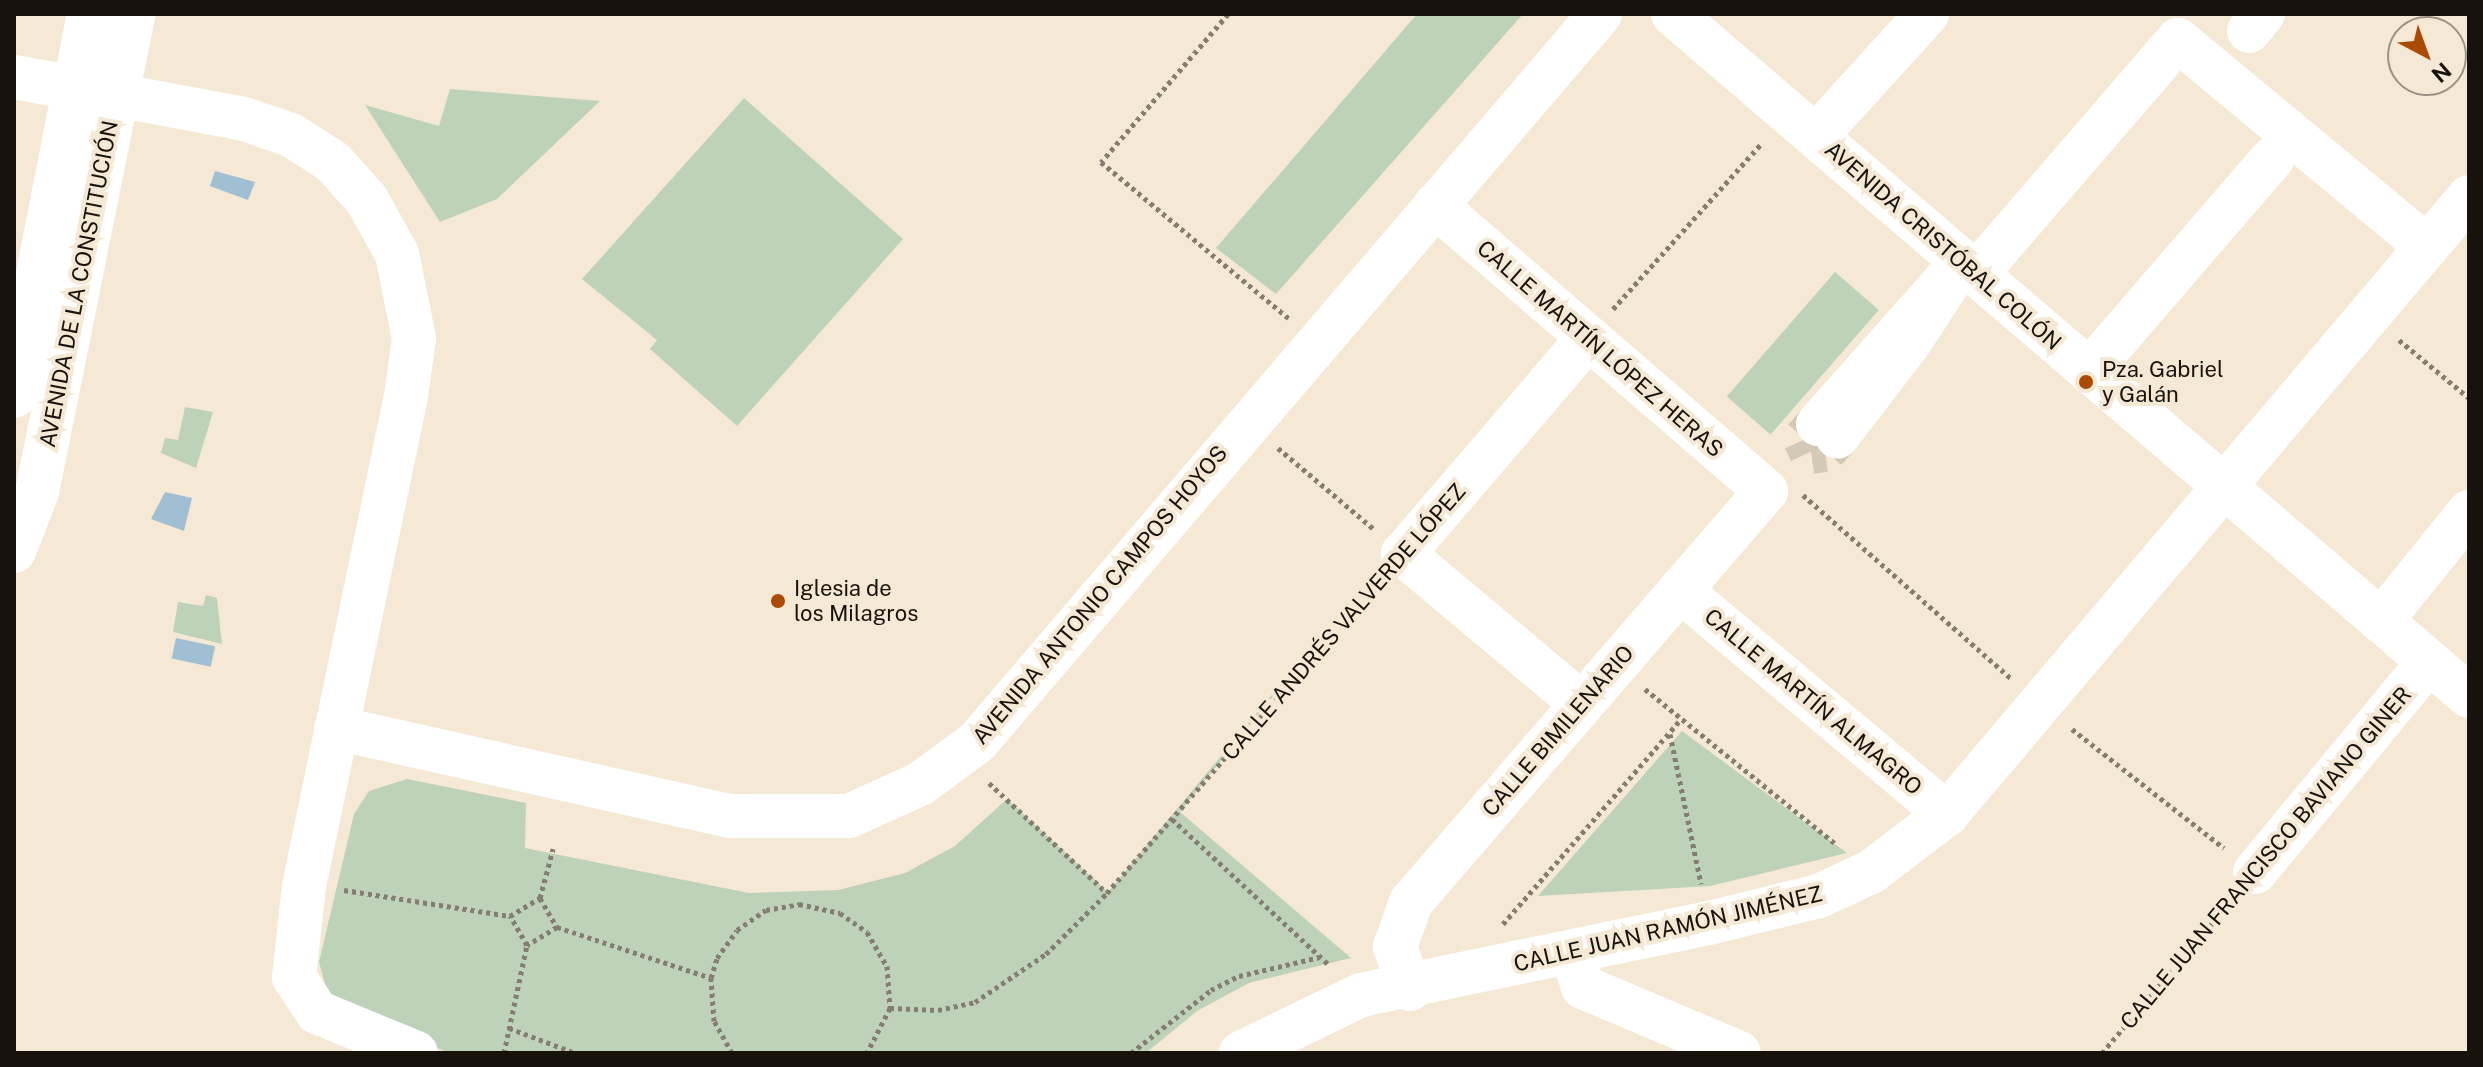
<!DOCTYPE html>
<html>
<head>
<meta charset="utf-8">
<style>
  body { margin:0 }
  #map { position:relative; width:2483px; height:1067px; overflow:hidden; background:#f5e9d5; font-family:"Public Sans",sans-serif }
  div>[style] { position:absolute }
  .green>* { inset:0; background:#bed2ba; transform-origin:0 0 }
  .water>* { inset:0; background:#a0bfd3; transform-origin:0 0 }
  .minor-tunnel>* { height:44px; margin-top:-22px; transform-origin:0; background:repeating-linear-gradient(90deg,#d4c9b7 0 44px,transparent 0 66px) }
  .path>* { height:5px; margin-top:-2.5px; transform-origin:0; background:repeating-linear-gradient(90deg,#857d70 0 4px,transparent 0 8px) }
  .minor>* { height:44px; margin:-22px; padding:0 22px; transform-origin:22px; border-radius:22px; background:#fff }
  .dots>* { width:22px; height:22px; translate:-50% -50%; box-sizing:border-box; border:4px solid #f5e9d5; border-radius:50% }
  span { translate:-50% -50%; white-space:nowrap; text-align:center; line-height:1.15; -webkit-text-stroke:8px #f5e9d5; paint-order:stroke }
  .street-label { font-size:22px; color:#17130c }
  .poi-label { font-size:22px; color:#17130c }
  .left { translate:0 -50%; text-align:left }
  .frame { position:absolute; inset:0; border:16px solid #17130c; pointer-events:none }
  .north { position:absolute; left:2387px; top:16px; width:80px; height:80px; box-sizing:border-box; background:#f5e9d5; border:2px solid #9c9385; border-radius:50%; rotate:139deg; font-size:22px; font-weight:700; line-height:32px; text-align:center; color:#17130c }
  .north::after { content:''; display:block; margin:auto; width:28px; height:36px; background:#aa4a03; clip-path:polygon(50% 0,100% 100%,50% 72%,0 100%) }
</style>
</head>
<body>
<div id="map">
  <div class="green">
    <i style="clip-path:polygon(1417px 14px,1523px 14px,1276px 294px,1216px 248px)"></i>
    <i style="clip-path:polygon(450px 89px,600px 101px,497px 199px,440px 222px,365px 105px,439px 126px)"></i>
    <i style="clip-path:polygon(744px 98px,903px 239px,737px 426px,650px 349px,657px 340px,582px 279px)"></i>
    <i style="left:1835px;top:272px;width:58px;height:165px;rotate:41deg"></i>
    <i style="clip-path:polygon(185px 407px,213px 412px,196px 468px,161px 453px,165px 438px,178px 440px)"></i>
    <i style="clip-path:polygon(206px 595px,217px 598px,222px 644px,173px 632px,178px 602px,203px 606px)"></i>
    <i style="clip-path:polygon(1348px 603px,1180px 812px,1351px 958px,1249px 983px,1197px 1011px,1146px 1053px,449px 1053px,355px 1014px,328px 996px,319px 962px,354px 814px,369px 791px,407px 779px,526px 803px,525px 848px,749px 893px,838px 890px,905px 873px,955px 846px,1007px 799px,1108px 892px)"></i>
    <i style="clip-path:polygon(1682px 731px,1847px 853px,1710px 886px,1538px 896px)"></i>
  </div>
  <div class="water">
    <i style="clip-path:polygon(215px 171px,255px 182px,248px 200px,210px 186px)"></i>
    <i style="clip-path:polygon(165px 492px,192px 498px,184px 531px,151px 519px)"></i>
    <i style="left:176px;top:638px;width:40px;height:21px;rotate:12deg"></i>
  </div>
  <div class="minor-tunnel">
    <i style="left:1818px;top:424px;width:20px;rotate:131deg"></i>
    <i style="left:1805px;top:439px;width:14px;rotate:65deg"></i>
    <i style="left:1811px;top:452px;width:14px;rotate:-8deg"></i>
    <i style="left:1825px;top:450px;width:18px;rotate:-47deg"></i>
  </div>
  <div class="path">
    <i style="left:1228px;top:14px;width:195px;rotate:130.6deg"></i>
    <i style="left:1101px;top:162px;width:244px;rotate:39.8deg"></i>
    <i style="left:1613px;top:309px;width:222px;rotate:-48.1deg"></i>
    <i style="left:2399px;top:340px;width:91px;rotate:39.6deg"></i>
    <i style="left:1278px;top:448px;width:127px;rotate:40.2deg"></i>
    <i style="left:1803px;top:495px;width:278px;rotate:41.4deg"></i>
    <i style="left:1645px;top:689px;width:246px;rotate:39.1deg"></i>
    <i style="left:2072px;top:729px;width:193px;rotate:38.1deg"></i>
    <i style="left:1670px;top:734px;width:153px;rotate:78.3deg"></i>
    <i style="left:989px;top:783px;width:161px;rotate:43deg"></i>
    <i style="left:1107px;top:893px;width:409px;rotate:-48.9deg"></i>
    <i style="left:1172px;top:819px;width:214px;rotate:42.9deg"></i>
    <i style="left:344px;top:890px;width:168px;rotate:8.9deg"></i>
    <i style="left:540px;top:898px;width:51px;rotate:-75.1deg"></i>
    <i style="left:1503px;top:924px;width:271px;rotate:-49deg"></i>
    <i style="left:557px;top:927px;width:35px;rotate:149deg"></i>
    <i style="left:527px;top:945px;width:34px;rotate:-120deg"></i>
    <i style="left:510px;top:916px;width:35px;rotate:-31deg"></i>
    <i style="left:540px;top:898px;width:34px;rotate:60deg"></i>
    <i style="left:557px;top:927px;width:162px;rotate:18.3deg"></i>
    <i style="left:890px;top:1008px;width:48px;rotate:2.4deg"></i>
    <i style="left:938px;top:1010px;width:38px;rotate:-12deg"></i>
    <i style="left:975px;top:1002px;width:86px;rotate:-34.1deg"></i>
    <i style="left:1046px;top:954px;width:86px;rotate:-45deg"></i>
    <i style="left:509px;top:1028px;width:71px;rotate:20.7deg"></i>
    <i style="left:504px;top:1053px;width:110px;rotate:-78deg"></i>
    <i style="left:732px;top:1053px;width:37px;rotate:-119deg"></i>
    <i style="left:714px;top:1021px;width:43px;rotate:-94deg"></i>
    <i style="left:711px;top:978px;width:21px;rotate:-73deg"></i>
    <i style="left:717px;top:958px;width:34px;rotate:-54deg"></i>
    <i style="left:737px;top:930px;width:35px;rotate:-35deg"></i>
    <i style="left:766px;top:910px;width:34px;rotate:-10deg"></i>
    <i style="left:799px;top:904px;width:42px;rotate:12.4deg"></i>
    <i style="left:840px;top:913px;width:33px;rotate:35deg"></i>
    <i style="left:867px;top:932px;width:39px;rotate:60deg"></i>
    <i style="left:887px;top:966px;width:42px;rotate:85.9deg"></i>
    <i style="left:890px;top:1008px;width:51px;rotate:117.1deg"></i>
    <i style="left:1131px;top:1053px;width:102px;rotate:-38.2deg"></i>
    <i style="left:1211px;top:990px;width:31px;rotate:-27deg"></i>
    <i style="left:1239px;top:976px;width:83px;rotate:-13.2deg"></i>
    <i style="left:2102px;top:1053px;width:198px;rotate:-49.7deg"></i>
  </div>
  <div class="minor">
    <i style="left:1673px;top:14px;width:1048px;rotate:40.59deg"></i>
    <i style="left:2249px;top:31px;width:22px;rotate:-51deg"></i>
    <i style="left:14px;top:77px;width:61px;rotate:10.4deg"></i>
    <i style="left:116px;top:95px;width:130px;rotate:10.6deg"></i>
    <i style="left:244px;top:119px;width:50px;rotate:18.8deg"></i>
    <i style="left:291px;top:135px;width:50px;rotate:32.7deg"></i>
    <i style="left:333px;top:162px;width:51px;rotate:48.2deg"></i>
    <i style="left:367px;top:200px;width:62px;rotate:60.9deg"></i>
    <i style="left:397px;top:254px;width:86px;rotate:78.6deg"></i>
    <i style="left:414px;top:338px;width:59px;rotate:97.9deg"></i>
    <i style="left:406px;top:396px;width:501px;rotate:101.76deg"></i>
    <i style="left:304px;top:886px;width:92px;rotate:96.3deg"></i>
    <i style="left:294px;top:977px;width:42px;rotate:56.7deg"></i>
    <i style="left:317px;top:1012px;width:107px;rotate:22.5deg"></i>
    <i style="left:1816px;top:136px;width:165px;rotate:-47.7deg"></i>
    <i style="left:1976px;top:274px;width:309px;rotate:-49.2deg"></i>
    <i style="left:2178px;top:40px;width:324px;rotate:39.7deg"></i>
    <i style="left:2089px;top:371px;width:281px;rotate:-49.2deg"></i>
    <i style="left:14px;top:396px;width:389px;rotate:-78.9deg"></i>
    <i style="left:1818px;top:424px;width:217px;rotate:-48.4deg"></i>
    <i style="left:1962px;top:262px;width:97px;rotate:123.2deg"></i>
    <i style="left:1909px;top:343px;width:118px;rotate:127.5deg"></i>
    <i style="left:14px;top:551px;width:63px;rotate:-68.7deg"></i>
    <i style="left:37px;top:492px;width:488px;rotate:-78.6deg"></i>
    <i style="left:1680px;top:590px;width:349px;rotate:40deg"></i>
    <i style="left:2381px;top:621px;width:140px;rotate:-51.1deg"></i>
    <i style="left:1582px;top:704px;width:234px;rotate:-140deg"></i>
    <i style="left:1403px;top:554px;width:284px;rotate:-49.4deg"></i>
    <i style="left:336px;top:728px;width:405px;rotate:12.6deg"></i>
    <i style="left:731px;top:816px;width:118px"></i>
    <i style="left:849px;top:816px;width:78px;rotate:-24.3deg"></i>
    <i style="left:920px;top:784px;width:71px;rotate:-36.4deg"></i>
    <i style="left:977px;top:742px;width:958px;rotate:-49.44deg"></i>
    <i style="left:2255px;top:872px;width:273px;rotate:-50.4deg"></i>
    <i style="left:1572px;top:953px;width:36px;rotate:72deg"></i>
    <i style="left:1583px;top:987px;width:169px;rotate:22.9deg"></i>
    <i style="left:1410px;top:989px;width:45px;rotate:-109.7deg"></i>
    <i style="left:1395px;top:947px;width:48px;rotate:-70.4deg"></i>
    <i style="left:1411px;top:902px;width:543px;rotate:-49.18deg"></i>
    <i style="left:1766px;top:491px;width:437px;rotate:-139.2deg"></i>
    <i style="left:1241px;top:1053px;width:133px;rotate:-25.8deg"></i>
    <i style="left:1361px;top:995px;width:355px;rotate:-11.7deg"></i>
    <i style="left:1709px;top:923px;width:113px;rotate:-13.8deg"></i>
    <i style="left:1819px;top:896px;width:57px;rotate:-24.8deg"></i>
    <i style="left:1871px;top:872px;width:96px;rotate:-37.3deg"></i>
    <i style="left:1947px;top:814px;width:808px;rotate:-49.77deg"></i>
  </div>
  <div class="dots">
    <i style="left:2086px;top:382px;background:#aa4a03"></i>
    <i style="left:778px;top:601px;background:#aa4a03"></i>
  </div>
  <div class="street-label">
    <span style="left:1943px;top:246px;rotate:41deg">AVENIDA CRISTÓBAL COLÓN</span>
    <span style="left:79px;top:284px;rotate:-79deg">AVENIDA DE LA CONSTITUCIÓN</span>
    <span style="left:1600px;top:349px;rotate:41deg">CALLE MARTÍN LÓPEZ HERAS</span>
    <span style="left:1100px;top:595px;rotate:-50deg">AVENIDA ANTONIO CAMPOS HOYOS</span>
    <span style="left:1344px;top:622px;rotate:-49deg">CALLE ANDRÉS VALVERDE LÓPEZ</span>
    <span style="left:1813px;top:702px;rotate:40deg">CALLE MARTÍN ALMAGRO</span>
    <span style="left:1558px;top:731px;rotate:-49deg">CALLE BIMILENARIO</span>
    <span style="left:2266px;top:858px;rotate:-50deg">CALLE JUAN FRANCISCO BAVIANO GINER</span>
    <span style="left:1668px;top:929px;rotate:-13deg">CALLE JUAN RAMÓN JIMÉNEZ</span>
  </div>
  <div class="poi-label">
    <span class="left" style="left:2102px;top:382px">Pza. Gabriel<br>y Galán</span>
    <span class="left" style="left:794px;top:601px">Iglesia de<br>los Milagros</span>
  </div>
  <div class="frame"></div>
  <div class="north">N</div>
</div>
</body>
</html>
